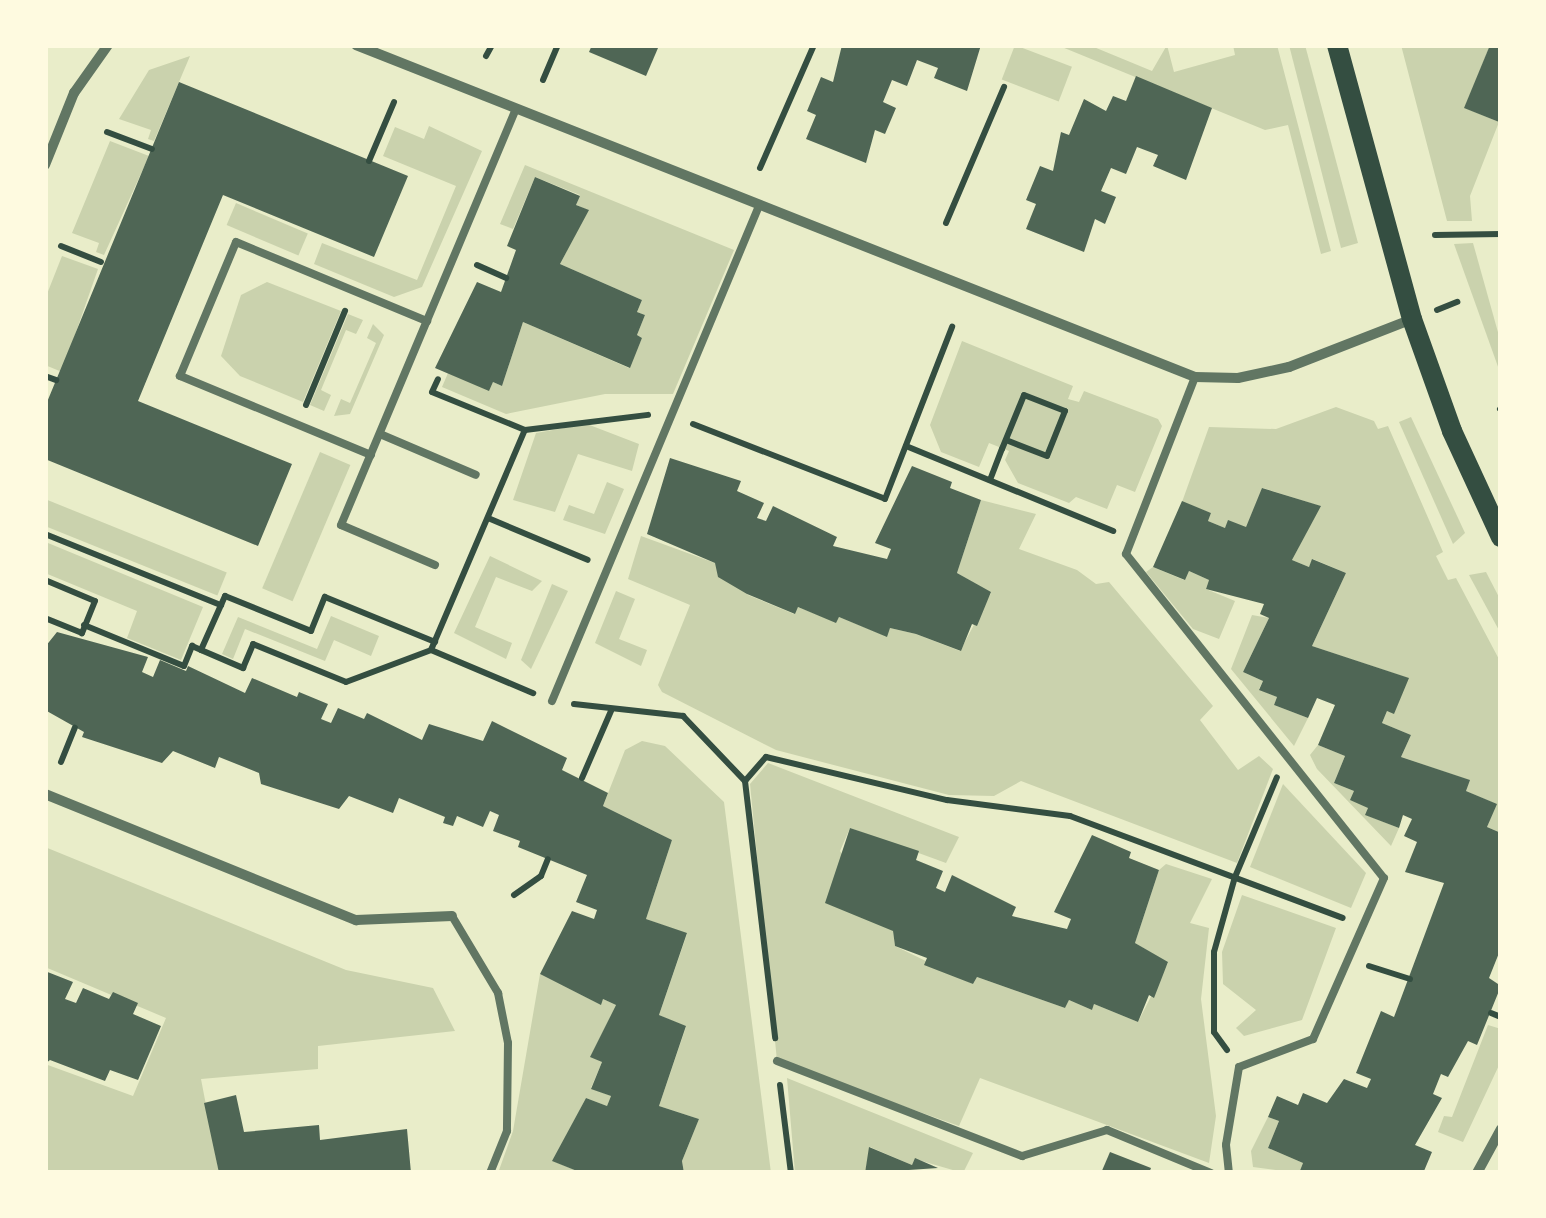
<!DOCTYPE html>
<html>
<head>
<meta charset="utf-8">
<style>
  body { margin:0 }
  #map { position:relative; width:1546px; height:1218px; overflow:hidden; background:#e9edc9; font-family:"Roboto Condensed",sans-serif }
  div>[style] { position:absolute }
  .green>* { inset:0; background:#cad2ad; transform-origin:0 0 }
  .building>* { inset:0; background:#4f6655 }
  .path>* { height:6px; margin:-3px; padding:0 3px; transform-origin:3px; border-radius:3px; background:#344e41 }
  .service>* { height:8px; margin:-4px; padding:0 4px; transform-origin:4px; border-radius:4px; background:#617663 }
  .minor>* { height:10px; margin:-5px; padding:0 5px; transform-origin:5px; border-radius:5px; background:#617663 }
  .secondary>* { height:20px; margin:-10px; padding:0 10px; transform-origin:10px; border-radius:10px; background:#344e41 }
  span { translate:-50% -50%; white-space:nowrap; text-align:center; line-height:1.15; -webkit-text-stroke:8px #fefae0; paint-order:stroke }
  .frame { position:absolute; inset:0; border:48px solid #fefae0; pointer-events:none }
</style>
</head>
<body>
<div id="map">
  <div class="green">
    <i style="left:1015px;top:45px;width:61px;height:37px;rotate:21deg"></i>
    <i style="clip-path:polygon(1057px 45px,1089px 45px,1152px 71px,1167px 45px,1174px 72px,1235px 55px,1233px 45px,1277px 45px,1331px 251px,1321px 254px,1288px 125px,1265px 130px)"></i>
    <i style="clip-path:polygon(1289px 45px,1305px 45px,1358px 243px,1341px 248px)"></i>
    <i style="clip-path:polygon(1401px 45px,1490px 45px,1465px 108px,1499px 122px,1470px 196px,1472px 221px,1447px 221px)"></i>
    <i style="clip-path:polygon(190px 56px,154px 141px,148px 139px,151px 130px,119px 119px,149px 70px)"></i>
    <i style="clip-path:polygon(429px 126px,482px 151px,422px 287px,394px 297px,314px 264px,322px 243px,417px 280px,456px 186px,383px 156px,395px 127px,424px 139px)"></i>
    <i style="clip-path:polygon(110px 141px,149px 156px,104px 255px,96px 252px,99px 243px,72px 233px)"></i>
    <i style="clip-path:polygon(525px 165px,734px 250px,673px 394px,605px 394px,506px 414px,442px 387px,448px 373px,489px 390px,493px 382px,502px 386px,523px 322px,629px 368px,642px 338px,637px 335px,645px 315px,637px 312px,642px 300px,560px 264px,588px 210px,576px 205px,580px 195px,535px 177px,513px 229px,500px 224px)"></i>
    <i style="left:236px;top:203px;width:78px;height:24px;rotate:23deg"></i>
    <i style="clip-path:polygon(1473px 243px,1501px 343px,1501px 375px,1454px 244px)"></i>
    <i style="clip-path:polygon(62px 256px,98px 269px,62px 372px,45px 365px,45px 299px)"></i>
    <i style="clip-path:polygon(267px 282px,341px 311px,303px 402px,240px 376px,221px 356px,241px 295px)"></i>
    <i style="clip-path:polygon(348px 314px,363px 320px,356px 334px,346px 330px,321px 390px,331px 395px,324px 411px,310px 405px)"></i>
    <i style="clip-path:polygon(373px 324px,384px 335px,350px 414px,334px 416px,341px 399px,350px 403px,376px 343px,367px 338px)"></i>
    <i style="clip-path:polygon(962px 341px,1073px 386px,1068px 399px,1079px 402px,1084px 391px,1158px 419px,1162px 426px,1135px 492px,1117px 485px,1107px 509px,1076px 497px,1069px 503px,1018px 483px,1005px 460px,1009px 451px,989px 443px,979px 467px,941px 452px,930px 425px)"></i>
    <i style="clip-path:polygon(1336px 407px,1374px 421px,1378px 429px,1388px 426px,1443px 552px,1436px 556px,1448px 580px,1456px 578px,1501px 663px,1501px 833px,1487px 827px,1496px 804px,1466px 791px,1469px 780px,1401px 757px,1411px 735px,1382px 723px,1387px 711px,1394px 713px,1408px 678px,1312px 646px,1346px 573px,1313px 559px,1309px 567px,1292px 560px,1320px 506px,1263px 488px,1246px 527px,1225px 528px,1208px 521px,1211px 513px,1182px 502px,1209px 427px,1276px 429px)"></i>
    <i style="clip-path:polygon(1411px 417px,1465px 533px,1453px 544px,1399px 422px)"></i>
    <i style="clip-path:polygon(587px 424px,639px 444px,632px 471px,578px 454px,555px 512px,513px 500px,536px 433px)"></i>
    <i style="left:320px;top:452px;width:33px;height:148px;rotate:23deg"></i>
    <i style="clip-path:polygon(607px 482px,624px 489px,605px 534px,563px 520px,569px 505px,594px 514px)"></i>
    <i style="left:45px;top:499px;width:196px;height:25px;rotate:22deg"></i>
    <i style="clip-path:polygon(981px 500px,1036px 514px,1019px 549px,1077px 570px,1096px 584px,1109px 582px,1213px 706px,1200px 720px,1238px 770px,1259px 756px,1273px 769px,1237px 863px,1021px 781px,994px 796px,949px 795px,776px 750px,662px 692px,658px 685px,690px 605px,628px 579px,641px 536px,715px 563px,748px 595px,794px 614px,798px 607px,836px 622px,839px 617px,886px 636px,890px 628px,916px 634px,960px 651px,991px 593px,957px 573px)"></i>
    <i style="clip-path:polygon(48px 543px,203px 607px,181px 660px,127px 638px,137px 611px,45px 573px)"></i>
    <i style="clip-path:polygon(490px 556px,542px 581px,532px 591px,496px 577px,475px 627px,512px 643px,506px 659px,454px 633px)"></i>
    <i style="clip-path:polygon(1153px 567px,1184px 580px,1189px 571px,1209px 580px,1206px 589px,1235px 601px,1219px 639px,1193px 629px,1146px 572px)"></i>
    <i style="clip-path:polygon(1486px 572px,1501px 601px,1501px 634px,1469px 575px)"></i>
    <i style="clip-path:polygon(552px 584px,568px 591px,531px 669px,521px 660px)"></i>
    <i style="clip-path:polygon(616px 591px,635px 599px,619px 639px,647px 650px,641px 666px,595px 643px)"></i>
    <i style="clip-path:polygon(1252px 615px,1269px 618px,1243px 672px,1263px 681px,1259px 689px,1277px 697px,1274px 705px,1308px 718px,1294px 746px,1231px 669px)"></i>
    <i style="clip-path:polygon(331px 616px,379px 636px,371px 656px,334px 640px,325px 661px,245px 629px,233px 659px,222px 654px,238px 617px,317px 649px)"></i>
    <i style="clip-path:polygon(642px 741px,665px 746px,724px 802px,771px 1173px,684px 1173px,682px 1161px,699px 1119px,659px 1106px,686px 1027px,659px 1015px,687px 934px,646px 919px,672px 840px,603px 806px,625px 750px)"></i>
    <i style="clip-path:polygon(1318px 745px,1345px 756px,1334px 783px,1354px 791px,1368px 808px,1366px 815px,1399px 828px,1391px 846px,1317px 769px,1310px 755px)"></i>
    <i style="clip-path:polygon(768px 763px,959px 837px,946px 863px,850px 828px,840px 851px,893px 931px,895px 946px,973px 984px,977px 977px,1065px 1008px,1069px 1000px,1092px 1010px,1094px 1004px,1138px 1022px,1168px 963px,1135px 943px,1159px 870px,1166px 864px,1212px 879px,1190px 923px,1209px 928px,1201px 999px,1216px 1116px,1209px 1163px,980px 1078px,959px 1126px,777px 1061px,750px 784px)"></i>
    <i style="clip-path:polygon(1283px 784px,1366px 873px,1351px 908px,1250px 867px)"></i>
    <i style="clip-path:polygon(45px 847px,346px 970px,433px 988px,455px 1031px,318px 1046px,318px 1069px,201px 1079px,219px 1173px,45px 1173px,45px 1064px,133px 1096px,166px 1018px,45px 967px)"></i>
    <i style="clip-path:polygon(1242px 895px,1336px 928px,1302px 1020px,1244px 1036px,1236px 1028px,1256px 1010px,1223px 984px,1222px 952px)"></i>
    <i style="clip-path:polygon(540px 974px,600px 1004px,603px 999px,616px 1005px,591px 1056px,602px 1062px,591px 1088px,611px 1096px,607px 1106px,586px 1098px,553px 1161px,582px 1173px,498px 1173px,513px 1131px)"></i>
    <i style="clip-path:polygon(1488px 1025px,1501px 1029px,1501px 1061px,1463px 1142px,1438px 1132px,1444px 1116px,1452px 1117px)"></i>
    <i style="clip-path:polygon(787px 1078px,973px 1153px,963px 1173px,915px 1159px,912px 1165px,870px 1147px,865px 1173px,795px 1173px)"></i>
    <i style="clip-path:polygon(1268px 1117px,1279px 1121px,1268px 1148px,1303px 1163px,1299px 1173px,1253px 1167px,1251px 1151px)"></i>
  </div>
  <div class="building">
    <i style="clip-path:polygon(592px 45px,657px 45px,658px 48px,646px 76px,589px 52px)"></i>
    <i style="clip-path:polygon(842px 45px,850px 46px,981px 45px,967px 91px,934px 78px,938px 68px,917px 60px,907px 86px,892px 80px,883px 102px,896px 108px,885px 134px,875px 130px,866px 163px,806px 139px,816px 115px,807px 111px,821px 77px,833px 82px)"></i>
    <i style="clip-path:polygon(1490px 45px,1501px 45px,1499px 122px,1464px 108px)"></i>
    <i style="clip-path:polygon(1136px 76px,1212px 108px,1186px 180px,1153px 166px,1158px 155px,1137px 147px,1126px 174px,1111px 168px,1101px 191px,1116px 197px,1105px 224px,1095px 219px,1084px 252px,1026px 229px,1036px 204px,1026px 200px,1040px 166px,1053px 171px,1061px 132px,1069px 135px,1084px 99px,1106px 111px,1113px 96px,1126px 101px)"></i>
    <i style="clip-path:polygon(179px 82px,408px 176px,374px 257px,223px 195px,145px 384px,138px 401px,292px 464px,258px 546px,45px 459px,45px 407px)"></i>
    <i style="clip-path:polygon(535px 177px,580px 196px,576px 205px,589px 210px,560px 264px,642px 300px,637px 312px,645px 315px,637px 335px,642px 338px,630px 368px,523px 322px,502px 386px,493px 382px,489px 391px,435px 368px,477px 282px,501px 292px,516px 250px,507px 246px)"></i>
    <i style="clip-path:polygon(670px 458px,741px 481px,737px 491px,764px 503px,757px 518px,766px 521px,773px 506px,837px 537px,833px 546px,887px 559px,891px 549px,875px 543px,912px 466px,952px 482px,950px 488px,981px 500px,957px 573px,991px 592px,977px 626px,972px 624px,961px 651px,916px 634px,890px 628px,887px 637px,839px 617px,836px 623px,798px 607px,795px 614px,747px 594px,718px 577px,715px 563px,647px 534px)"></i>
    <i style="clip-path:polygon(1262px 488px,1321px 506px,1292px 560px,1309px 567px,1312px 559px,1346px 573px,1312px 646px,1409px 678px,1394px 714px,1387px 711px,1382px 723px,1411px 735px,1401px 757px,1470px 780px,1466px 791px,1497px 804px,1487px 827px,1501px 833px,1501px 948px,1489px 978px,1501px 986px,1477px 1045px,1468px 1041px,1448px 1077px,1441px 1074px,1433px 1094px,1442px 1098px,1415px 1145px,1432px 1152px,1424px 1171px,1299px 1173px,1303px 1163px,1268px 1148px,1279px 1121px,1268px 1117px,1277px 1096px,1298px 1105px,1303px 1093px,1327px 1103px,1344px 1079px,1367px 1088px,1371px 1079px,1356px 1073px,1381px 1011px,1394px 1017px,1444px 883px,1405px 872px,1417px 842px,1404px 836px,1412px 819px,1403px 815px,1399px 828px,1365px 815px,1368px 808px,1350px 800px,1354px 791px,1334px 783px,1345px 756px,1318px 745px,1335px 705px,1317px 698px,1308px 718px,1274px 705px,1277px 697px,1259px 690px,1263px 681px,1243px 672px,1269px 618px,1260px 614px,1264px 604px,1206px 589px,1209px 580px,1189px 571px,1185px 580px,1153px 567px,1182px 501px,1211px 513px,1208px 521px,1225px 528px,1228px 520px,1246px 527px)"></i>
    <i style="clip-path:polygon(57px 632px,148px 657px,142px 672px,153px 677px,160px 660px,186px 671px,188px 666px,245px 693px,252px 678px,297px 697px,299px 692px,328px 704px,321px 719px,331px 723px,338px 708px,364px 719px,367px 713px,422px 740px,429px 724px,483px 741px,492px 721px,567px 758px,562px 770px,608px 793px,603px 806px,672px 840px,646px 919px,687px 933px,659px 1015px,686px 1026px,659px 1106px,699px 1119px,682px 1161px,684px 1173px,582px 1173px,552px 1161px,586px 1098px,607px 1106px,611px 1096px,591px 1089px,602px 1062px,590px 1057px,616px 1005px,603px 999px,601px 1005px,540px 974px,572px 911px,594px 919px,597px 910px,576px 902px,587px 875px,518px 847px,520px 841px,493px 831px,499px 815px,490px 811px,483px 827px,457px 816px,453px 826px,443px 823px,445px 817px,399px 798px,393px 813px,349px 796px,339px 809px,261px 784px,259px 773px,219px 757px,215px 768px,173px 751px,162px 763px,82px 737px,84px 732px,45px 710px,45px 647px)"></i>
    <i style="clip-path:polygon(850px 828px,919px 851px,916px 860px,943px 871px,936px 888px,945px 892px,952px 875px,1016px 907px,1012px 916px,1067px 929px,1071px 919px,1054px 912px,1092px 835px,1131px 852px,1129px 858px,1159px 870px,1135px 943px,1168px 962px,1154px 998px,1149px 995px,1138px 1022px,1094px 1004px,1092px 1010px,1069px 1000px,1065px 1008px,977px 977px,973px 984px,924px 965px,927px 958px,895px 946px,893px 931px,825px 903px)"></i>
    <i style="clip-path:polygon(45px 971px,73px 982px,65px 999px,76px 1003px,83px 988px,109px 999px,113px 992px,138px 1003px,133px 1014px,161px 1026px,138px 1080px,110px 1070px,105px 1081px,50px 1060px,45px 1064px)"></i>
    <i style="clip-path:polygon(236px 1095px,244px 1132px,319px 1125px,320px 1140px,407px 1129px,411px 1173px,219px 1173px,204px 1103px)"></i>
    <i style="clip-path:polygon(869px 1147px,912px 1165px,915px 1158px,938px 1168px,865px 1173px)"></i>
    <i style="clip-path:polygon(1110px 1152px,1151px 1168px,1149px 1173px,1101px 1173px)"></i>
  </div>
  <div class="path">
    <i style="left:486px;top:56px;width:13px;rotate:-61deg"></i>
    <i style="left:543px;top:80px;width:38px;rotate:-67deg"></i>
    <i style="left:107px;top:132px;width:48px;rotate:20.7deg"></i>
    <i style="left:369px;top:161px;width:64px;rotate:-67deg"></i>
    <i style="left:760px;top:168px;width:134px;rotate:-66.3deg"></i>
    <i style="left:946px;top:223px;width:148px;rotate:-66.9deg"></i>
    <i style="left:1435px;top:235px;width:66px;rotate:-0.9deg"></i>
    <i style="left:61px;top:246px;width:43px;rotate:21.8deg"></i>
    <i style="left:477px;top:265px;width:32px;rotate:24deg"></i>
    <i style="left:1437px;top:310px;width:22px;rotate:-22deg"></i>
    <i style="left:45px;top:376px;width:12px;rotate:20deg"></i>
    <i style="left:306px;top:405px;width:102px;rotate:-67.5deg"></i>
    <i style="left:1500px;top:409px;width:1px;rotate:-45deg"></i>
    <i style="left:693px;top:424px;width:206px;rotate:21.3deg"></i>
    <i style="left:885px;top:499px;width:185px;rotate:-68.7deg"></i>
    <i style="left:525px;top:430px;width:124px;rotate:-7deg"></i>
    <i style="left:906px;top:446px;width:224px;rotate:22.3deg"></i>
    <i style="left:990px;top:480px;width:33px;rotate:-69deg"></i>
    <i style="left:1002px;top:449px;width:58px;rotate:-67.8deg"></i>
    <i style="left:1024px;top:395px;width:44px;rotate:21.3deg"></i>
    <i style="left:1065px;top:411px;width:48px;rotate:111.8deg"></i>
    <i style="left:1047px;top:456px;width:44px;rotate:-158.7deg"></i>
    <i style="left:488px;top:518px;width:108px;rotate:22.8deg"></i>
    <i style="left:45px;top:534px;width:190px;rotate:22deg"></i>
    <i style="left:221px;top:605px;width:49px;rotate:114deg"></i>
    <i style="left:201px;top:650px;width:46px;rotate:23.2deg"></i>
    <i style="left:243px;top:668px;width:26px;rotate:-67deg"></i>
    <i style="left:253px;top:644px;width:100px;rotate:22.2deg"></i>
    <i style="left:346px;top:682px;width:91px;rotate:-20.6deg"></i>
    <i style="left:431px;top:650px;width:111px;rotate:22.9deg"></i>
    <i style="left:45px;top:580px;width:54px;rotate:22.8deg"></i>
    <i style="left:95px;top:601px;width:35px;rotate:112deg"></i>
    <i style="left:82px;top:633px;width:40px;rotate:-158deg"></i>
    <i style="left:221px;top:605px;width:10px;rotate:-66deg"></i>
    <i style="left:225px;top:596px;width:93px;rotate:22.1deg"></i>
    <i style="left:311px;top:631px;width:37px;rotate:-68deg"></i>
    <i style="left:325px;top:597px;width:119px;rotate:22.2deg"></i>
    <i style="left:84px;top:625px;width:108px;rotate:22.3deg"></i>
    <i style="left:184px;top:666px;width:22px;rotate:-68deg"></i>
    <i style="left:192px;top:646px;width:10px;rotate:24deg"></i>
    <i style="left:431px;top:650px;width:239px;rotate:-66.9deg"></i>
    <i style="left:525px;top:430px;width:100px;rotate:-157.8deg"></i>
    <i style="left:432px;top:392px;width:14px;rotate:-65deg"></i>
    <i style="left:574px;top:704px;width:110px;rotate:6.3deg"></i>
    <i style="left:683px;top:716px;width:90px;rotate:46.4deg"></i>
    <i style="left:745px;top:781px;width:259px;rotate:83.3deg"></i>
    <i style="left:61px;top:762px;width:37px;rotate:-68deg"></i>
    <i style="left:582px;top:778px;width:73px;rotate:-66.6deg"></i>
    <i style="left:745px;top:781px;width:32px;rotate:-49deg"></i>
    <i style="left:766px;top:757px;width:186px;rotate:13.4deg"></i>
    <i style="left:947px;top:800px;width:124px;rotate:7.4deg"></i>
    <i style="left:1070px;top:816px;width:291px;rotate:20.5deg"></i>
    <i style="left:514px;top:895px;width:33px;rotate:-35deg"></i>
    <i style="left:541px;top:876px;width:18px;rotate:-68deg"></i>
    <i style="left:1369px;top:966px;width:43px;rotate:17.6deg"></i>
    <i style="left:1491px;top:1013px;width:11px;rotate:22deg"></i>
    <i style="left:1227px;top:1050px;width:22px;rotate:-126deg"></i>
    <i style="left:1214px;top:1032px;width:80px;rotate:-90deg"></i>
    <i style="left:1214px;top:952px;width:78px;rotate:-74.4deg"></i>
    <i style="left:1235px;top:877px;width:108px;rotate:-67.2deg"></i>
    <i style="left:780px;top:1085px;width:89px;rotate:82.9deg"></i>
  </div>
  <div class="service">
    <i style="left:1195px;top:377px;width:190px;rotate:111.3deg"></i>
    <i style="left:1126px;top:554px;width:414px;rotate:51.5deg"></i>
    <i style="left:1384px;top:878px;width:176px;rotate:113.8deg"></i>
    <i style="left:1313px;top:1039px;width:79px;rotate:159.3deg"></i>
    <i style="left:1239px;top:1067px;width:79px;rotate:99.5deg"></i>
    <i style="left:1226px;top:1145px;width:28px;rotate:84deg"></i>
    <i style="left:380px;top:434px;width:104px;rotate:23.1deg"></i>
    <i style="left:371px;top:455px;width:207px;rotate:-157.5deg"></i>
    <i style="left:180px;top:376px;width:145px;rotate:-67.3deg"></i>
    <i style="left:236px;top:242px;width:207px;rotate:22.5deg"></i>
    <i style="left:435px;top:565px;width:102px;rotate:-156.9deg"></i>
    <i style="left:341px;top:525px;width:451px;rotate:-67.2deg"></i>
    <i style="left:552px;top:701px;width:537px;rotate:-67.31deg"></i>
    <i style="left:452px;top:916px;width:90px;rotate:59.1deg"></i>
    <i style="left:498px;top:993px;width:51px;rotate:78.7deg"></i>
    <i style="left:508px;top:1043px;width:88px;rotate:90.7deg"></i>
    <i style="left:507px;top:1131px;width:45px;rotate:112deg"></i>
    <i style="left:777px;top:1061px;width:263px;rotate:21.2deg"></i>
    <i style="left:1022px;top:1156px;width:89px;rotate:-17deg"></i>
    <i style="left:1107px;top:1130px;width:113px;rotate:22.5deg"></i>
  </div>
  <div class="minor">
    <i style="left:356px;top:45px;width:902px;rotate:21.59deg"></i>
    <i style="left:1195px;top:377px;width:43px;rotate:1.3deg"></i>
    <i style="left:1238px;top:378px;width:52px;rotate:-12.2deg"></i>
    <i style="left:1289px;top:367px;width:132px;rotate:-21.3deg"></i>
    <i style="left:45px;top:165px;width:78px;rotate:-68.1deg"></i>
    <i style="left:74px;top:93px;width:59px;rotate:-54.7deg"></i>
    <i style="left:45px;top:794px;width:336px;rotate:22.1deg"></i>
    <i style="left:356px;top:920px;width:96px;rotate:-2.4deg"></i>
    <i style="left:1477px;top:1173px;width:50px;rotate:-61.4deg"></i>
  </div>
  <div class="secondary">
    <i style="left:1337px;top:45px;width:284px;rotate:74.7deg"></i>
    <i style="left:1412px;top:319px;width:119px;rotate:70.3deg"></i>
    <i style="left:1452px;top:431px;width:117px;rotate:65.2deg"></i>
  </div>
  <div class="frame"></div>
</div>
</body>
</html>
